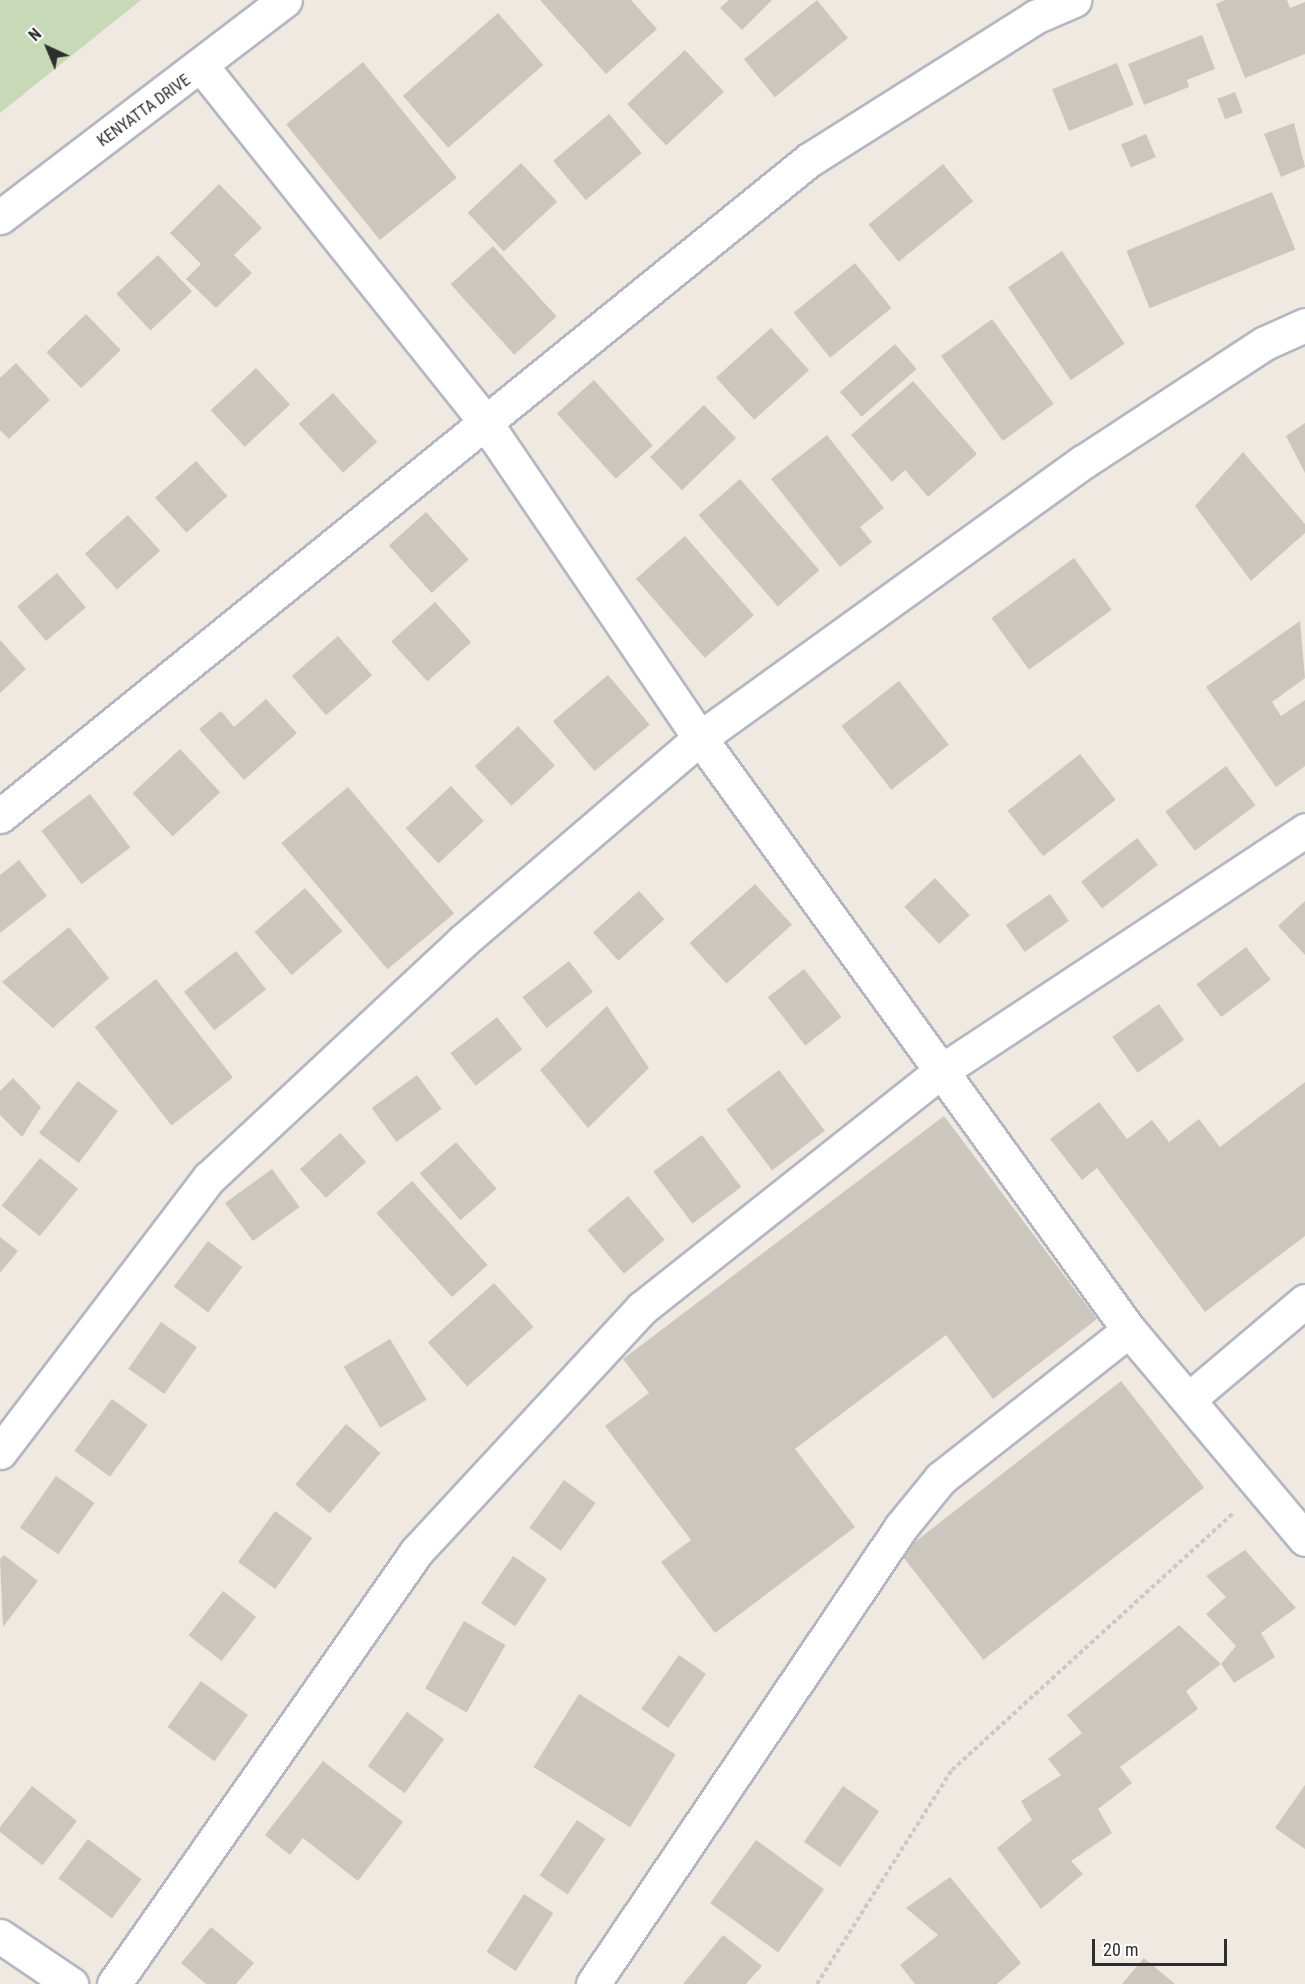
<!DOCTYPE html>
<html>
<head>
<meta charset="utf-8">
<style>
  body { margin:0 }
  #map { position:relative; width:1305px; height:1984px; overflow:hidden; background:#efe9e1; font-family:"Roboto Condensed",sans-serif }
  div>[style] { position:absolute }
  .cemetery>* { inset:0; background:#c8d9b8 }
  .building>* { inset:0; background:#cbc7bf; transform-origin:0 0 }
  .path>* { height:4px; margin-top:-2px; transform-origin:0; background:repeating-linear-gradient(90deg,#c9c9c9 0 4.5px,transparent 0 7.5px) }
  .roads { filter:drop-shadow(2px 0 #b4b7c1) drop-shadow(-2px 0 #b4b7c1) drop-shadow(0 2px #b4b7c1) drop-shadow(0 -2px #b4b7c1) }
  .street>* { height:33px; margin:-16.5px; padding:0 16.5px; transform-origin:16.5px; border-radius:16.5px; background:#fff }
  .secondary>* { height:33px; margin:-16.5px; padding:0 16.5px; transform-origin:16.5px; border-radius:16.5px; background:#fff }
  span { translate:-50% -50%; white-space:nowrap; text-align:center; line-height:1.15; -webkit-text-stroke:6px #fff; paint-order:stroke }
  .street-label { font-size:16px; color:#2e2e2e }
  .north { position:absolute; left:18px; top:18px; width:60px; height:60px; -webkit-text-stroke:4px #fff; paint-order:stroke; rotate:316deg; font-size:16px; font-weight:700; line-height:24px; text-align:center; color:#2e2e2e }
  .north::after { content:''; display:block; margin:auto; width:21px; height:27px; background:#2e2e2e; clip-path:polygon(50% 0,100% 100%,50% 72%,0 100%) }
  .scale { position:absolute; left:1092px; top:1939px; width:135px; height:27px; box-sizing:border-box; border:3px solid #2e2e2e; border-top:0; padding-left:8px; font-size:18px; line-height:21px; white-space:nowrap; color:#2e2e2e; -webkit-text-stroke:4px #fff; paint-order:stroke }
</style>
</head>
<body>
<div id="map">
  <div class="cemetery">
    <i style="clip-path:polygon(0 0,141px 0,0 113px)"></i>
  </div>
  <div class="building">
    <i style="clip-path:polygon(540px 0,631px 0,657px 29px,606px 74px)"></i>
    <i style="clip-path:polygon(729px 0,772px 0,742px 30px,720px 8px)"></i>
    <i style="left:817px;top:0;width:49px;height:94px;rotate:51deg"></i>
    <i style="clip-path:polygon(1225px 0,1287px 0,1290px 8px,1305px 2px,1305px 54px,1245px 78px,1216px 4px)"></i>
    <i style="left:498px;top:13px;width:69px;height:126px;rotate:49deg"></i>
    <i style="clip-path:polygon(1202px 35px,1215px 69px,1187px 80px,1189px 87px,1144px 105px,1128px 64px)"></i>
    <i style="left:685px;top:50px;width:57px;height:79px;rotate:47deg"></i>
    <i style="left:363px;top:62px;width:149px;height:99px;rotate:51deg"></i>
    <i style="left:1117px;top:63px;width:45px;height:70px;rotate:68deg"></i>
    <i style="left:1235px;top:92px;width:22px;height:19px;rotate:69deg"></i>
    <i style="left:609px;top:114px;width:51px;height:73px;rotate:50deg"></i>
    <i style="clip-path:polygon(1294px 123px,1305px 167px,1281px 177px,1264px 134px)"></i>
    <i style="left:1146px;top:134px;width:25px;height:27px;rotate:67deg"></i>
    <i style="left:521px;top:163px;width:53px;height:73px;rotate:47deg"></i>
    <i style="left:943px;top:164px;width:48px;height:96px;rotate:51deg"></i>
    <i style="clip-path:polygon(219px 184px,262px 228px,234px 255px,252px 273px,216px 308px,186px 279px,201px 264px,170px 233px)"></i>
    <i style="left:1272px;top:192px;width:62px;height:157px;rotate:68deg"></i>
    <i style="left:493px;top:246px;width:95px;height:57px;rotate:48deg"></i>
    <i style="left:1062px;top:251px;width:112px;height:65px;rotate:56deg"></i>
    <i style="left:158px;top:255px;width:50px;height:57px;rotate:47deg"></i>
    <i style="left:855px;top:263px;width:58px;height:79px;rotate:51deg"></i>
    <i style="left:86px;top:314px;width:50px;height:55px;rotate:46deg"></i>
    <i style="left:992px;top:319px;width:105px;height:63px;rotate:54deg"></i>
    <i style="left:771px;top:328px;width:57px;height:74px;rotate:48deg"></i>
    <i style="left:895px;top:344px;width:33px;height:73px;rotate:49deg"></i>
    <i style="clip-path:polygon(16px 363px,50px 400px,9px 439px,0 430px,0 378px)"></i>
    <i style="left:256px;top:368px;width:50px;height:62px;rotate:47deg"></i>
    <i style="left:594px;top:380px;width:88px;height:50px;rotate:48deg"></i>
    <i style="clip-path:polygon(913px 381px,977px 454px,928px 497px,905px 470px,892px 482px,851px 435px)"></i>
    <i style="left:333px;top:393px;width:66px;height:46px;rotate:48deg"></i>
    <i style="left:704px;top:405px;width:46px;height:75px;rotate:46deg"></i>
    <i style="clip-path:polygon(1305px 423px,1305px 473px,1286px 436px)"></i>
    <i style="clip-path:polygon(827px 435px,884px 508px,860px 527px,872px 542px,840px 567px,771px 479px)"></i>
    <i style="clip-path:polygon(1243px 452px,1305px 524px,1305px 533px,1251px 581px,1195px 506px)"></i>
    <i style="left:196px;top:461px;width:47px;height:55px;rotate:48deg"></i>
    <i style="left:740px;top:479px;width:121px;height:55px;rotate:49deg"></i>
    <i style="left:426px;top:512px;width:64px;height:50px;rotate:48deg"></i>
    <i style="left:128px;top:515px;width:48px;height:58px;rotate:48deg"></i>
    <i style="left:685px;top:536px;width:105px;height:65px;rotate:49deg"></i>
    <i style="left:1074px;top:558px;width:64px;height:102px;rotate:54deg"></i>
    <i style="left:57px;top:573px;width:45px;height:52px;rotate:50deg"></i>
    <i style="left:435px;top:602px;width:54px;height:59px;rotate:48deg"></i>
    <i style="clip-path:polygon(1300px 621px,1305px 678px,1272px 702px,1281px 716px,1305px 700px,1305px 766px,1276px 787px,1206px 687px)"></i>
    <i style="left:338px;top:636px;width:52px;height:61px;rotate:49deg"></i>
    <i style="clip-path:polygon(0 640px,26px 669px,0 693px)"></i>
    <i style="left:608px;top:675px;width:65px;height:72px;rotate:50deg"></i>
    <i style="left:899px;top:681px;width:81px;height:73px;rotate:52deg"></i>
    <i style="clip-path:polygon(266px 699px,297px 733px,244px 780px,199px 729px,221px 711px,234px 727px)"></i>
    <i style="left:518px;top:726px;width:54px;height:59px;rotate:47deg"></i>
    <i style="left:180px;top:749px;width:59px;height:65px;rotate:47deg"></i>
    <i style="left:1080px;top:754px;width:58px;height:92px;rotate:52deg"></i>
    <i style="left:1226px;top:766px;width:49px;height:76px;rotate:53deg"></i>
    <i style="left:451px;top:786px;width:48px;height:62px;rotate:47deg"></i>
    <i style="left:348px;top:787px;width:165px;height:87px;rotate:50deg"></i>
    <i style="left:90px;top:794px;width:67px;height:61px;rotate:53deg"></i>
    <i style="left:1137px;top:838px;width:34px;height:71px;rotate:52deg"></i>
    <i style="clip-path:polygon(19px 860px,47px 896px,0 933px,0 875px)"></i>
    <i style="left:935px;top:878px;width:51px;height:42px;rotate:47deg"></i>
    <i style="left:755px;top:884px;width:55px;height:88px;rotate:48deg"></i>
    <i style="left:305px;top:888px;width:57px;height:67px;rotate:49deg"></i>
    <i style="left:639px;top:891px;width:38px;height:62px;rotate:48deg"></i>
    <i style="left:1050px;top:894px;width:33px;height:54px;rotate:55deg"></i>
    <i style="clip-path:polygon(1305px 901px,1305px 955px,1278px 926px)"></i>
    <i style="clip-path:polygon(69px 927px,109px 978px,53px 1028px,2px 982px)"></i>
    <i style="left:1246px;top:947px;width:41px;height:62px;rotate:53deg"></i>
    <i style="left:236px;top:951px;width:49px;height:66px;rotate:52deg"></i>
    <i style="left:569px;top:961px;width:39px;height:59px;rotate:52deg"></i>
    <i style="left:804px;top:969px;width:61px;height:46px;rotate:52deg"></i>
    <i style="left:156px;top:979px;width:125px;height:78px;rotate:52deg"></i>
    <i style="left:1159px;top:1004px;width:44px;height:57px;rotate:55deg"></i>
    <i style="clip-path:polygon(607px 1006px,649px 1068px,588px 1128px,540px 1070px)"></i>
    <i style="left:497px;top:1017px;width:41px;height:59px;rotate:52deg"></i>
    <i style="left:779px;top:1070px;width:76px;height:66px;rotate:53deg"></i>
    <i style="left:417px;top:1075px;width:42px;height:56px;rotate:54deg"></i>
    <i style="clip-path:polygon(13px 1078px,41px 1107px,22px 1137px,0 1115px,0 1091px)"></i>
    <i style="left:78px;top:1081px;width:50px;height:65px;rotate:37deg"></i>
    <i style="clip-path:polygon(1305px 1082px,1305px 1236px,1205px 1312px,1097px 1168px,1082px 1180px,1050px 1139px,1099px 1102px,1127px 1139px,1152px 1120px,1169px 1142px,1199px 1119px,1220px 1147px)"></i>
    <i style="clip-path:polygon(944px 1116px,1097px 1319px,993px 1399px,946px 1335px,795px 1449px,855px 1527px,715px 1633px,661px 1562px,691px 1540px,605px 1426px,649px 1393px,623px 1359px)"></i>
    <i style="left:340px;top:1133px;width:39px;height:54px;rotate:48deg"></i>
    <i style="left:702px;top:1135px;width:65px;height:61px;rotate:53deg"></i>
    <i style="left:456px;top:1142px;width:62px;height:48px;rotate:49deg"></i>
    <i style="left:40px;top:1158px;width:49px;height:61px;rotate:39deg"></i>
    <i style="left:272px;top:1169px;width:47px;height:58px;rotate:54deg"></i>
    <i style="left:412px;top:1181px;width:113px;height:48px;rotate:48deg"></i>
    <i style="left:628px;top:1196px;width:57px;height:53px;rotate:50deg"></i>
    <i style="clip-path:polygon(0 1237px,18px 1251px,0 1273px)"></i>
    <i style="left:208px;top:1241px;width:43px;height:57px;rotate:37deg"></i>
    <i style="left:494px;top:1283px;width:59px;height:89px;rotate:48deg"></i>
    <i style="left:161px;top:1322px;width:44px;height:57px;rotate:35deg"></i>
    <i style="left:390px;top:1339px;width:71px;height:54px;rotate:59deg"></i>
    <i style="left:1121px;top:1381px;width:135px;height:280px;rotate:52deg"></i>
    <i style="left:112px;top:1399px;width:44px;height:64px;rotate:36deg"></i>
    <i style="left:346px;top:1424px;width:45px;height:79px;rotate:40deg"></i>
    <i style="left:56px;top:1476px;width:47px;height:63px;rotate:35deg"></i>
    <i style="left:564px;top:1480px;width:39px;height:59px;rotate:36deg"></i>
    <i style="left:275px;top:1511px;width:46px;height:63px;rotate:36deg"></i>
    <i style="clip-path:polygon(1245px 1550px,1296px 1608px,1261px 1633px,1275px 1657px,1234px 1683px,1221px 1664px,1236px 1646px,1206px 1614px,1226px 1597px,1206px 1576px)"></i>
    <i style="clip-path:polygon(4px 1555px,38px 1581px,3px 1627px,0 1559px)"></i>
    <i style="left:513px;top:1556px;width:41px;height:57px;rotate:34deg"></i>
    <i style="left:223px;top:1591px;width:42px;height:56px;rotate:38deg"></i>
    <i style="left:464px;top:1621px;width:48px;height:78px;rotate:30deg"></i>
    <i style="clip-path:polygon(1179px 1625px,1221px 1664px,1186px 1691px,1198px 1709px,1120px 1767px,1132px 1783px,1098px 1809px,1112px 1833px,1071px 1861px,1083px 1874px,1041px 1909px,997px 1848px,1032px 1820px,1021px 1801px,1061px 1775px,1048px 1759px,1082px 1733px,1067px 1715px)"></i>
    <i style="left:679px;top:1655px;width:33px;height:66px;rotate:35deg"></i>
    <i style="left:201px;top:1681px;width:58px;height:57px;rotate:36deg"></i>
    <i style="left:579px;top:1694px;width:114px;height:86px;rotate:32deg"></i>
    <i style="left:407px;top:1712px;width:46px;height:67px;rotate:36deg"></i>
    <i style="clip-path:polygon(323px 1761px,403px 1822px,358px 1881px,303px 1838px,290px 1855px,265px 1835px)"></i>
    <i style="clip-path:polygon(1305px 1785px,1305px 1849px,1275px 1828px)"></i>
    <i style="left:32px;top:1786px;width:57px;height:56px;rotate:38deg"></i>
    <i style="left:843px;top:1786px;width:44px;height:68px;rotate:35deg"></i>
    <i style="left:577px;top:1820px;width:34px;height:67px;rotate:34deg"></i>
    <i style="left:88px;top:1839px;width:67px;height:49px;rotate:37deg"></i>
    <i style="left:756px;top:1840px;width:84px;height:78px;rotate:36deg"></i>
    <i style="clip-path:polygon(950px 1877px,1021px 1963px,997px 1984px,915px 1984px,900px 1965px,938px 1935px,906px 1908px)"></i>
    <i style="left:524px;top:1894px;width:35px;height:69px;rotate:33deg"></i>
    <i style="clip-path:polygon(211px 1927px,254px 1963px,236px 1984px,206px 1984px,181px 1963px)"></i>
    <i style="clip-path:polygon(723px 1935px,762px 1966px,746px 1984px,683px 1984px)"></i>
    <i style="clip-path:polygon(1144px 1958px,1175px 1984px,1122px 1984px)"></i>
  </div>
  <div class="path">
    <i style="left:817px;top:1984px;width:253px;rotate:-57.8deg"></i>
    <i style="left:952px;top:1770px;width:381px;rotate:-42.4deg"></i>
  </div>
  <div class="roads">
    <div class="street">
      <i style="left:203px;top:68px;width:449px;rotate:51.4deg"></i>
      <i style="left:483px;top:419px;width:386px;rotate:55.8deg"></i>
      <i style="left:700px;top:738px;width:731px;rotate:54.07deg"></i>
      <i style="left:1129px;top:1330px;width:273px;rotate:49.9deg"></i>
      <i style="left:0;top:816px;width:1042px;rotate:-39.04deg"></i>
      <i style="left:809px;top:160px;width:267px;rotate:-32.3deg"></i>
      <i style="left:1035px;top:17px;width:43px;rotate:-23.6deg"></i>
      <i style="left:1189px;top:1399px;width:152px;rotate:-40.2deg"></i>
      <i style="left:0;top:1452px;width:345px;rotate:-52.7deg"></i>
      <i style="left:209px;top:1178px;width:347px;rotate:-43deg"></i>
      <i style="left:463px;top:941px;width:312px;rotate:-40.6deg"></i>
      <i style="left:700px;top:738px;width:472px;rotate:-35.8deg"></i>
      <i style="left:1083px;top:462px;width:217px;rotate:-33.2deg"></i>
      <i style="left:1265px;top:343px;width:44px;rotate:-24.2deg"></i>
      <i style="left:0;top:1936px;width:86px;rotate:34.1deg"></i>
      <i style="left:114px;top:1984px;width:528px;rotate:-55.02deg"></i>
      <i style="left:417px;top:1551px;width:331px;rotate:-47.2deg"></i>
      <i style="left:642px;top:1308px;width:380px;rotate:-38.4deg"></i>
      <i style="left:940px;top:1072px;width:438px;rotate:-33.5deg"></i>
      <i style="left:593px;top:1984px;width:551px;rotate:-56.02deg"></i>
      <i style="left:901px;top:1527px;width:63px;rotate:-50.8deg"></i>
      <i style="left:941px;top:1478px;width:239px;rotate:-38.2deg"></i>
    </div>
    <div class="secondary">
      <i style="left:0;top:217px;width:358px;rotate:-37.3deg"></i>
    </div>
  </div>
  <div class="street-label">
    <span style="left:144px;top:111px;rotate:-36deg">KENYATTA DRIVE</span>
  </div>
  <div class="north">N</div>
  <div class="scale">20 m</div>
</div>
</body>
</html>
